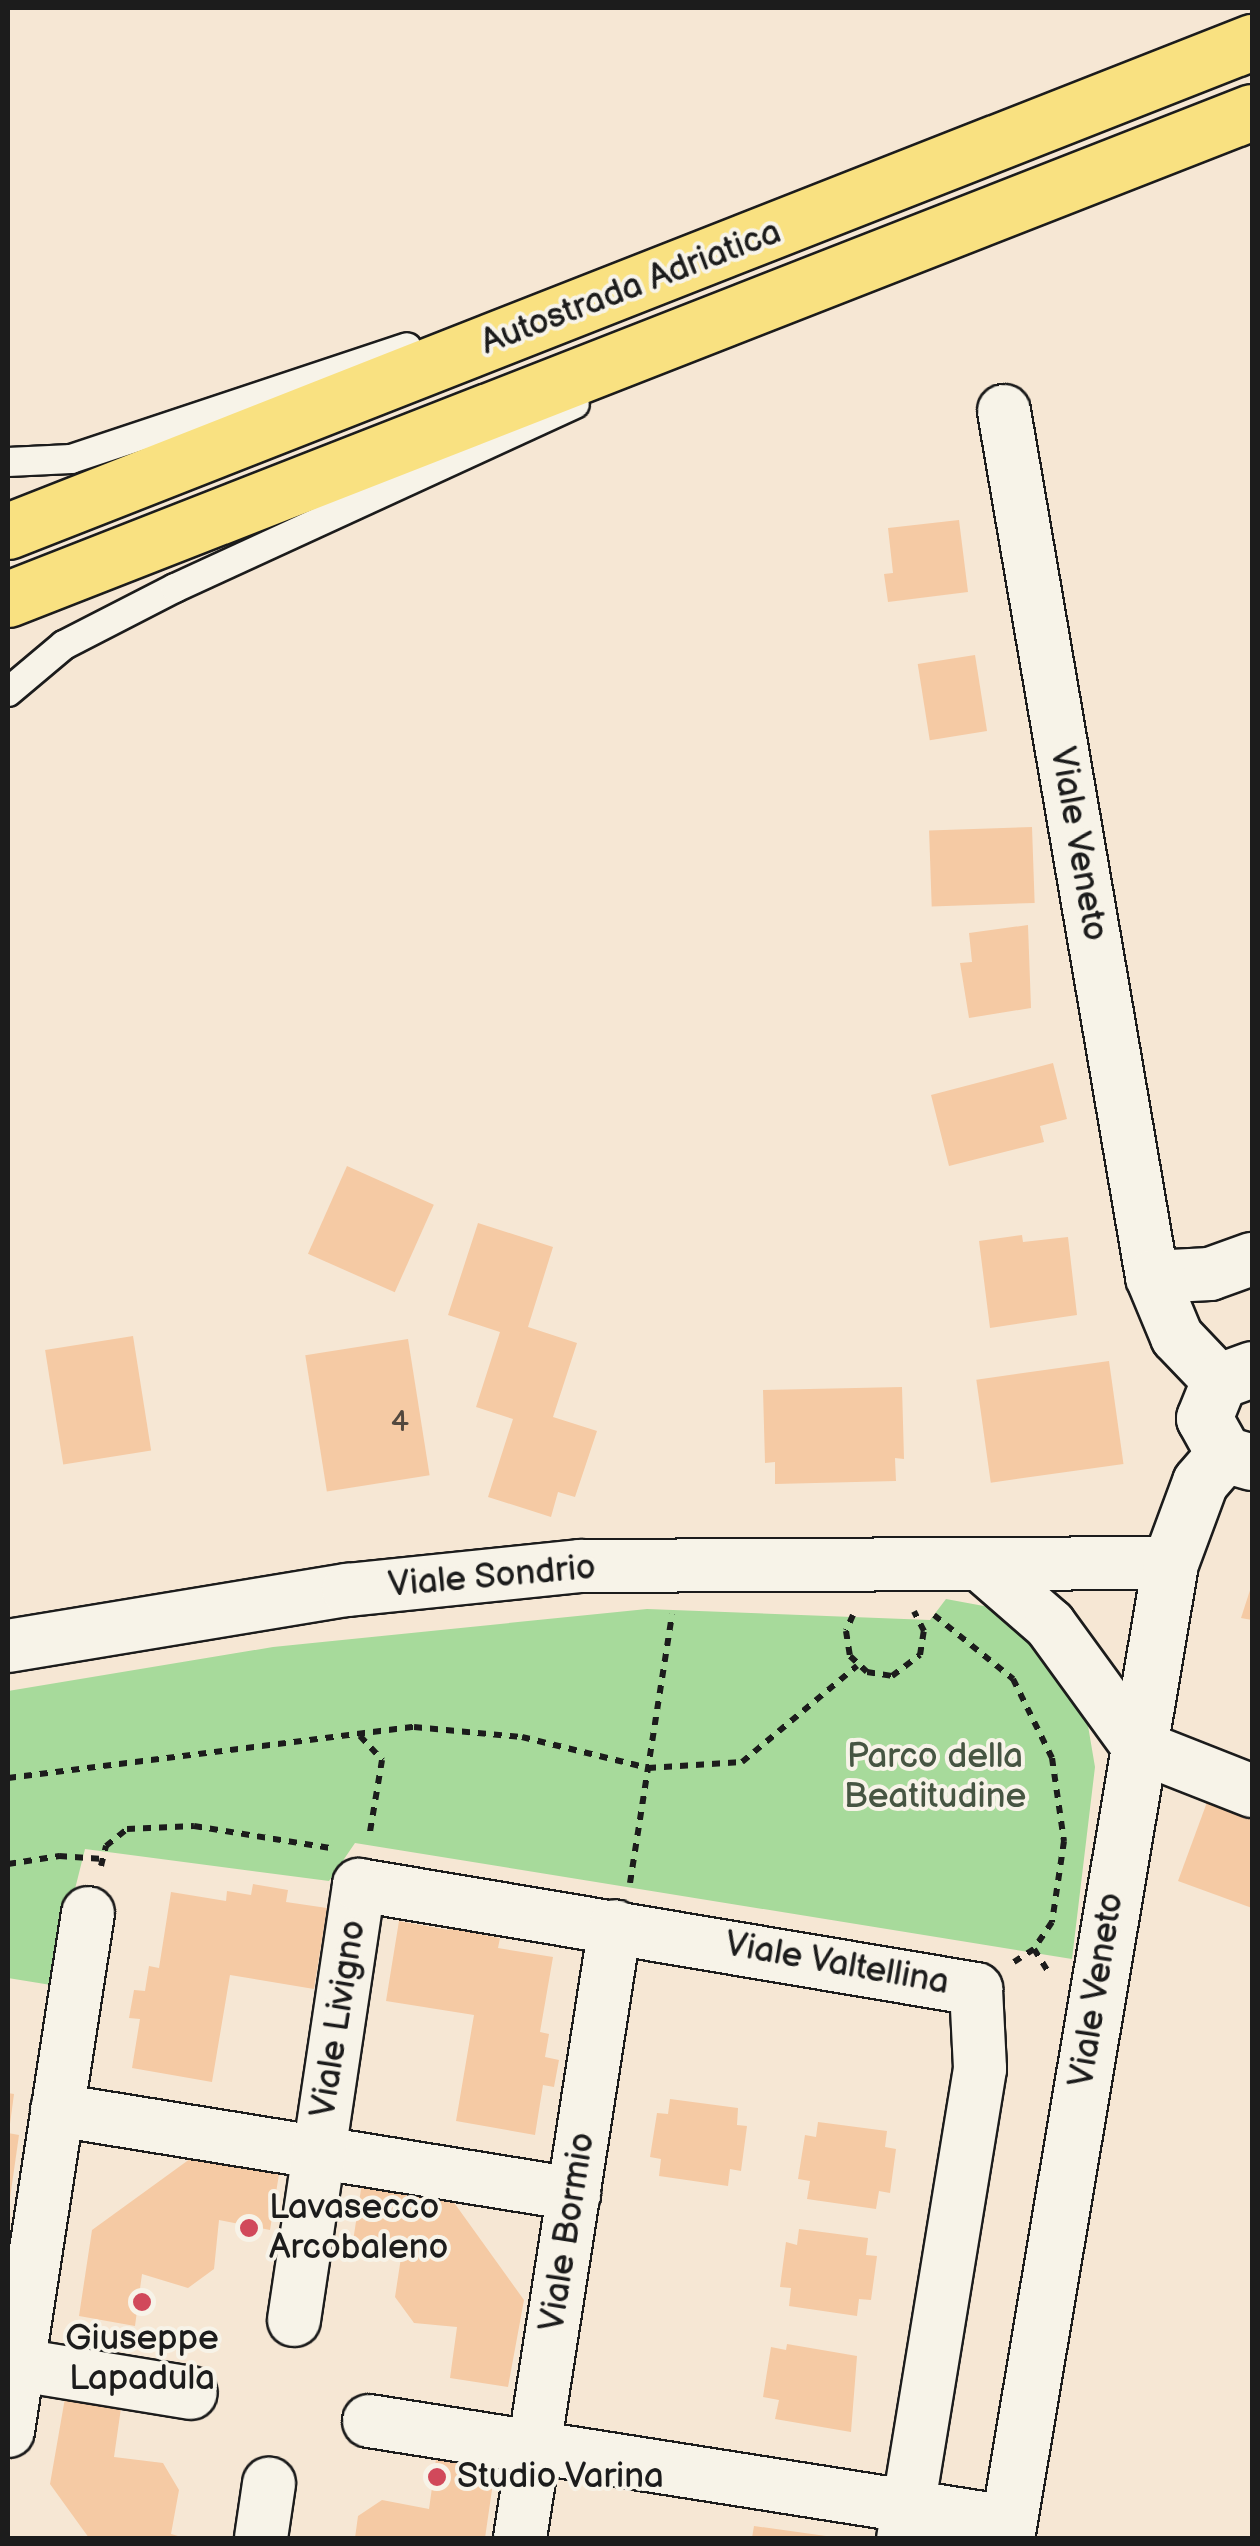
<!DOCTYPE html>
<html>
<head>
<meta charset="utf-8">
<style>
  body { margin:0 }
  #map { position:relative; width:1260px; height:2546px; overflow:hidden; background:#f6e7d4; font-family:"Balsamiq Sans",sans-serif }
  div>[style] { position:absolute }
  .green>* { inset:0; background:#a7da9b }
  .building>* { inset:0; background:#f5caa4; transform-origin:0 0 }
  .path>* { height:6px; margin-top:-3px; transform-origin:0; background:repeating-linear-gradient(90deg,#1c1c1c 0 8px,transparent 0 16px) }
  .roads { filter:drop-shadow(2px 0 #1c1c1c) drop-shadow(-2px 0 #1c1c1c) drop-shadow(0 2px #1c1c1c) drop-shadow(0 -2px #1c1c1c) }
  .lane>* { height:28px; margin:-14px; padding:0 14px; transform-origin:14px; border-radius:14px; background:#f7f3e8 }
  .street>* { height:52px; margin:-26px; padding:0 26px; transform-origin:26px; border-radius:26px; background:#f7f3e8 }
  .secondary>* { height:55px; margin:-27.5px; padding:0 27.5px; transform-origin:27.5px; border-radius:27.5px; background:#f7f3e8 }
  .highway>* { height:55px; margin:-27.5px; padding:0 27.5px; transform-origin:27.5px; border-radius:27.5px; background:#f9e181 }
  .dots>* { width:28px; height:28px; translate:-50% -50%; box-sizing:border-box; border:5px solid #f7f3e8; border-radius:50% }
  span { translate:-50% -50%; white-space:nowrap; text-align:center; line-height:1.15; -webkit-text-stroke:8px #f7f3e8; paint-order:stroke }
  .number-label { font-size:30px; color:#52483e }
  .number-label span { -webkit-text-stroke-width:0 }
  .street-label { font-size:35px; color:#1c1c1c }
  .park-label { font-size:35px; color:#465542 }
  .poi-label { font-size:35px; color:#1c1c1c }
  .left { translate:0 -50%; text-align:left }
  .frame { position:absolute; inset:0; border:10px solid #1c1c1c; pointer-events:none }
</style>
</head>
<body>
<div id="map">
  <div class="green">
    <i style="clip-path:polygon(946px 1599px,1000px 1609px,1038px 1635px,1085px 1708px,1095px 1767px,1072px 1959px,355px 1843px,329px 1881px,85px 1849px,51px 1985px,8px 1978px,8px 1691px,273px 1647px,647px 1609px,930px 1620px)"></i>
  </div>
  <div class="building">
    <i style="clip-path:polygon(959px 520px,968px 592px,888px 602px,884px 574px,893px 573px,888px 528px)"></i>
    <i style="left:975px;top:655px;width:77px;height:58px;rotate:81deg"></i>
    <i style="left:1032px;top:827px;width:76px;height:103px;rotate:88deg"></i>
    <i style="clip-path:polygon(1028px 925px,1031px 1008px,969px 1018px,960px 963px,972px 962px,969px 933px)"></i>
    <i style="clip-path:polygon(1053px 1063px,1067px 1119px,1040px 1126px,1044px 1142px,949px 1166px,931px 1095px)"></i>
    <i style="left:347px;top:1166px;width:95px;height:96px;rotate:24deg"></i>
    <i style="clip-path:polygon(478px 1223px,553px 1247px,528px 1327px,577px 1343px,553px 1417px,597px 1431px,575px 1497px,558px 1492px,551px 1517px,488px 1497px,513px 1419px,476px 1407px,500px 1332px,448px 1315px)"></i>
    <i style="clip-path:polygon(1022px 1235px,1023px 1242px,1068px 1237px,1077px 1315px,990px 1328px,979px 1241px)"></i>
    <i style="left:133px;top:1336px;width:116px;height:89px;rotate:81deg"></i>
    <i style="left:408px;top:1339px;width:138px;height:104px;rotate:81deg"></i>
    <i style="left:1109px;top:1361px;width:104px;height:134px;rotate:82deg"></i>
    <i style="clip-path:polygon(902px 1387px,904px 1459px,895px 1458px,896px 1481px,775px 1484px,775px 1462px,765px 1463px,763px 1390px)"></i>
    <i style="clip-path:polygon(1252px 1584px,1252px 1620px,1241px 1618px)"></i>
    <i style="clip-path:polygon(1210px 1794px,1252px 1810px,1252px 1908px,1178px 1881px)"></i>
    <i style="clip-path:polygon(253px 1884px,288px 1890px,286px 1902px,327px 1908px,314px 1989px,230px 1975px,212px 2082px,132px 2068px,140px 2019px,129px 2018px,134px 1990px,145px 1991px,149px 1966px,159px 1968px,171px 1892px,226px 1901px,227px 1891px,251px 1895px)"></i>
    <i style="clip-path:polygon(451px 1917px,481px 1922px,478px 1934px,500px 1938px,498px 1948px,553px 1957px,540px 2032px,549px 2034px,545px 2057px,559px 2060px,554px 2087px,543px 2085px,535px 2135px,456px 2121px,474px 2015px,386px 2001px,399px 1921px,449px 1930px)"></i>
    <i style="clip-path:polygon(8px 2093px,14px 2094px,10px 2124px,8px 2124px)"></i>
    <i style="clip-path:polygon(670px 2099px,738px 2108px,737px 2125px,747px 2126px,741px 2171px,730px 2169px,728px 2186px,659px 2176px,661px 2159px,650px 2157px,657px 2113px,668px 2114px)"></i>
    <i style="clip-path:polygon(818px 2122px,887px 2131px,885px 2147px,896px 2149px,890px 2193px,879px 2191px,876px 2209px,807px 2199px,810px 2181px,798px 2179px,805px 2135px,816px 2137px)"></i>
    <i style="clip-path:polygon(8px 2133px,19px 2135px,10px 2198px,8px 2198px)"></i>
    <i style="clip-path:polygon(194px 2156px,280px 2168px,270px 2230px,219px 2220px,214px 2269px,188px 2288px,142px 2274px,135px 2326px,79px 2316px,92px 2230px)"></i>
    <i style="clip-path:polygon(362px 2183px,450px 2197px,524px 2300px,508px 2387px,450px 2378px,457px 2327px,414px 2323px,395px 2297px,402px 2251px,353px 2241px)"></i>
    <i style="clip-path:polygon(799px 2229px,868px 2238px,866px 2255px,877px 2256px,871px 2300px,859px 2299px,857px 2316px,789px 2306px,791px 2288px,780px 2287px,786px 2242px,797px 2245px)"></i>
    <i style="clip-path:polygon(787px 2344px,857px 2356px,851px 2432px,775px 2419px,779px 2400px,763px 2397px,771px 2347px,786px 2350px)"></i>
    <i style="clip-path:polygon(65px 2398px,121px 2408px,114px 2457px,163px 2463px,179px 2490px,171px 2534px,185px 2538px,89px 2538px,50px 2484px)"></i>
    <i style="clip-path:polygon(436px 2459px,495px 2469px,485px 2538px,355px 2538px,358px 2516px,382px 2500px,429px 2509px)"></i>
    <i style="clip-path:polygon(754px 2526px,826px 2536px,826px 2538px,752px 2538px)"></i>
  </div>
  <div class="path">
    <i style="left:853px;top:1615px;width:17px;rotate:114deg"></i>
    <i style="left:846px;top:1631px;width:25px;rotate:81deg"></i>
    <i style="left:850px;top:1656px;width:23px;rotate:43deg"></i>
    <i style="left:867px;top:1672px;width:25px;rotate:9deg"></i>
    <i style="left:892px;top:1676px;width:35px;rotate:-37deg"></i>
    <i style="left:920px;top:1655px;width:24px;rotate:-81deg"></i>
    <i style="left:924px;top:1631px;width:22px;rotate:-117deg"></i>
    <i style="left:934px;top:1615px;width:102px;rotate:39deg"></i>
    <i style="left:1013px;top:1679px;width:88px;rotate:63.7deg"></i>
    <i style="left:1052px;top:1758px;width:84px;rotate:81.8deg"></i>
    <i style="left:1064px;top:1841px;width:82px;rotate:98.4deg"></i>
    <i style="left:1052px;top:1922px;width:32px;rotate:124deg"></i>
    <i style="left:1034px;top:1949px;width:24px;rotate:147deg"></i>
    <i style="left:360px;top:1736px;width:33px;rotate:47deg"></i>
    <i style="left:382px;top:1760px;width:79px;rotate:99.5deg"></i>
    <i style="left:8px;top:1778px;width:409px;rotate:-7.2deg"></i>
    <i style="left:414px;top:1727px;width:108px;rotate:5.3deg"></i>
    <i style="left:522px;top:1737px;width:130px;rotate:13.8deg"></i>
    <i style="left:648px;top:1768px;width:94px;rotate:-3.7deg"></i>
    <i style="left:742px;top:1762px;width:150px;rotate:-39.9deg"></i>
    <i style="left:8px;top:1864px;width:52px;rotate:-8.9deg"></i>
    <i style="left:59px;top:1856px;width:44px;rotate:3.9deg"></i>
    <i style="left:101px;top:1866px;width:21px;rotate:-76deg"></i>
    <i style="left:106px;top:1846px;width:27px;rotate:-39deg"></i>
    <i style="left:127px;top:1829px;width:67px;rotate:-2.6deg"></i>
    <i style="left:194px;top:1826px;width:138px;rotate:9.2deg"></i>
    <i style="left:630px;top:1883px;width:272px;rotate:-81.1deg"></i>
    <i style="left:1034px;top:1949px;width:28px;rotate:58deg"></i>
  </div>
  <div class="roads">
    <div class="lane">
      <i style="left:8px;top:462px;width:63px;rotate:-2.7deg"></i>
      <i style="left:71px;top:459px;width:354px;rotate:-18.4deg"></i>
      <i style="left:8px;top:692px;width:73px;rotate:-40deg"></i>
      <i style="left:64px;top:645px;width:125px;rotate:-27.2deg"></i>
      <i style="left:175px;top:588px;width:440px;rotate:-24.7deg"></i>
    </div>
    <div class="street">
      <i style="left:1004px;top:411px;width:879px;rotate:80.3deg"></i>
      <i style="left:1152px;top:1277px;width:65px;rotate:67.4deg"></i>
      <i style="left:1177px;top:1337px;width:61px;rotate:46.3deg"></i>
      <i style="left:1152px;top:1277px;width:58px;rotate:-3deg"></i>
      <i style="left:1210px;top:1274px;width:45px;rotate:-19.7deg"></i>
      <i style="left:981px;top:1565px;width:91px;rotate:41deg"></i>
      <i style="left:1050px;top:1625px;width:150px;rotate:54deg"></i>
      <i style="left:1138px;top:1746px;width:123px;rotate:21.5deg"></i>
      <i style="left:8px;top:1646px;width:345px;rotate:-9.4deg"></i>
      <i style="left:348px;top:1590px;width:233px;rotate:-5.9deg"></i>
      <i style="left:580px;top:1566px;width:590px;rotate:-0.29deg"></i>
      <i style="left:57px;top:2110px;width:524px;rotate:9.23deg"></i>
      <i style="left:294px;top:2320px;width:440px;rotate:-81.5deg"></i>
      <i style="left:359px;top:1885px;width:626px;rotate:9.57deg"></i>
      <i style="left:976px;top:1989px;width:80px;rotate:87.1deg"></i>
      <i style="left:980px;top:2069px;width:475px;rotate:99.3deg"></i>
      <i style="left:8px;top:2363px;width:185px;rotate:9.3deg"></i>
      <i style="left:369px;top:2421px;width:647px;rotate:8.98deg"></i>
      <i style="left:8px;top:2431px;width:524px;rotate:-81.22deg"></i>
      <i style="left:261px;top:2538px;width:55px;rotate:-81.6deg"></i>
      <i style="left:520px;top:2538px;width:619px;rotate:-81.18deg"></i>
    </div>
    <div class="secondary">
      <i style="left:1252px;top:1369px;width:35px;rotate:160deg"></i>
      <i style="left:1219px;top:1381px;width:40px;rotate:112deg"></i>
      <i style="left:1204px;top:1418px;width:41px;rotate:60.9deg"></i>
      <i style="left:1224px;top:1454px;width:29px;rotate:16deg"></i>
      <i style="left:1006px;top:2538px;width:989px;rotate:-80.45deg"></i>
      <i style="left:1170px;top:1563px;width:86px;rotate:-69.7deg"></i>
      <i style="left:1200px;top:1482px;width:37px;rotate:-49deg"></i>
    </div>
    <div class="highway">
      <i style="left:8px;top:531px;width:1337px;rotate:-21.46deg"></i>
      <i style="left:8px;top:599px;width:1336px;rotate:-21.38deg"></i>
    </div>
  </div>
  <div class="dots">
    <i style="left:249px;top:2228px;background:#d1495b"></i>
    <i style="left:142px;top:2302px;background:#d1495b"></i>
    <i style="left:437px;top:2477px;background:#d1495b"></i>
  </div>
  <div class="number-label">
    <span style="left:400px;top:1422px">4</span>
  </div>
  <div class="street-label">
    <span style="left:631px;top:288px;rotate:-21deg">Autostrada Adriatica</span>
    <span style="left:1078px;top:844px;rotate:80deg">Viale Veneto</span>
    <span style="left:492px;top:1577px;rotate:-5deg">Viale Sondrio</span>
    <span style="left:837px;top:1964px;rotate:10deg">Viale Valtellina</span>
    <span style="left:1097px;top:1990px;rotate:-81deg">Viale Veneto</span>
    <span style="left:339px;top:2019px;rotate:-81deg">Viale Livigno</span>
    <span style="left:568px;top:2232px;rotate:-81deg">Viale Bormio</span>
  </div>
  <div class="park-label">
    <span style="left:935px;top:1777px">Parco della<br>Beatitudine</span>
  </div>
  <div class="poi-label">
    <span class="left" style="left:269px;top:2228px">Lavasecco<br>Arcobaleno</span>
    <span style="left:142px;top:2359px">Giuseppe<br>Lapadula</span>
    <span class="left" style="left:457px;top:2477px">Studio Varina</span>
  </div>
  <div class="frame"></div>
</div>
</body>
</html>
